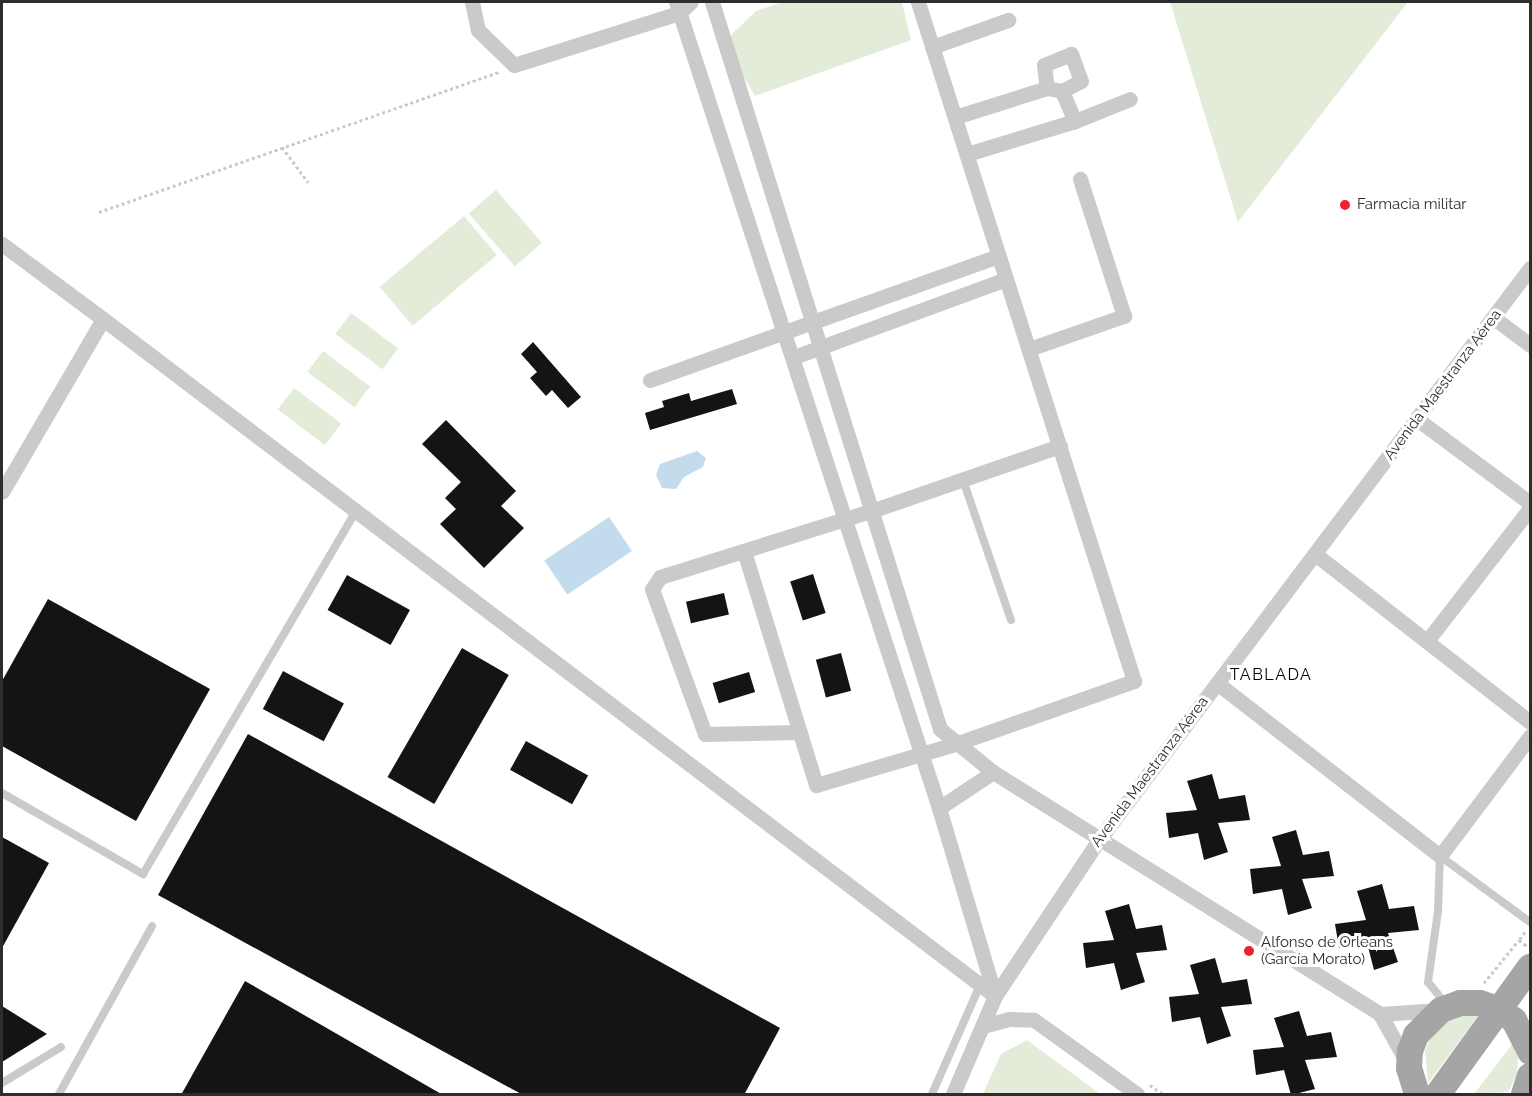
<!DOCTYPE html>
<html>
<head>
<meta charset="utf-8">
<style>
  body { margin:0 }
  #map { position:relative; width:1532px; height:1096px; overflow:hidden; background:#fff; font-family:Raleway,sans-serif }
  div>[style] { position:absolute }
  .green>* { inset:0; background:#e3ecd9; transform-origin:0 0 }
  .water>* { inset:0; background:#c3dced; transform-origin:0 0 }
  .building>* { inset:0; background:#141414; transform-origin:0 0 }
  .path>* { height:3px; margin-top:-1.5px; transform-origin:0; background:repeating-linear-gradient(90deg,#cacaca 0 3px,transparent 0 6px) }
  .lane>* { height:8px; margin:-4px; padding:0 4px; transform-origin:4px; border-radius:4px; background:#cacaca }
  .street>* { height:15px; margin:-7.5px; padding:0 7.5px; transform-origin:7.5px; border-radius:7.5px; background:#cacaca }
  .primary>* { height:26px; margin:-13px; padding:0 13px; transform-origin:13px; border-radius:13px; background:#a5a5a5 }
  .dots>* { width:16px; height:16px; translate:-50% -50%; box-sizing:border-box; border:3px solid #fff; border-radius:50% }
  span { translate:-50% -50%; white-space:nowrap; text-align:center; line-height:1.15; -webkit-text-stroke:6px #fff; paint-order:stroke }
  .poi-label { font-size:15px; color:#2d2d2d }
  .left { translate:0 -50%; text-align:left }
  .street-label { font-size:15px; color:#2d2d2d }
  .neighbourhood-label { font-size:16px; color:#000; letter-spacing:1.5px }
  .frame { position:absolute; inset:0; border:3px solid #2d2d2d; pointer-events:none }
</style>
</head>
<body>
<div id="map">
  <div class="green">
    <i style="clip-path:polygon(783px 2px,902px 2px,911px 40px,755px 96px,727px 49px,732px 34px,756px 11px)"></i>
    <i style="clip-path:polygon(1170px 2px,1408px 2px,1238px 222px)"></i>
    <i style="left:496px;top:190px;width:70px;height:36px;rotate:49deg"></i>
    <i style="left:464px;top:216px;width:51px;height:110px;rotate:50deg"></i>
    <i style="left:351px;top:313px;width:59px;height:26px;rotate:37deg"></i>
    <i style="left:323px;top:351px;width:59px;height:26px;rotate:37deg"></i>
    <i style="left:294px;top:388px;width:59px;height:27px;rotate:37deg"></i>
    <i style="clip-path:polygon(1460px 1016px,1478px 1016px,1428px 1083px,1425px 1051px,1432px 1035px,1445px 1023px)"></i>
    <i style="clip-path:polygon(1027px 1040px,1100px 1094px,983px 1094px,1001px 1054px)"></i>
    <i style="clip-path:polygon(1513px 1043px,1518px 1058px,1517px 1074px,1508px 1092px,1474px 1094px)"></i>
  </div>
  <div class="water">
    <i style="clip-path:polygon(697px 451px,706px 458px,703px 467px,684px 477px,676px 489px,662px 488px,656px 475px,660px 464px)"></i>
    <i style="left:609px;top:517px;width:41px;height:78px;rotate:56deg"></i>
  </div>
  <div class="building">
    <i style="clip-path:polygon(533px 342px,581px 397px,568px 408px,552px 390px,546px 396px,530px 378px,537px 372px,521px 354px)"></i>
    <i style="clip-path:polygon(732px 389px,737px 404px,650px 430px,645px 413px,664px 407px,662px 401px,689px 393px,691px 401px)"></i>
    <i style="clip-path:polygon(446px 420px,516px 491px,501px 506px,524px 528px,484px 568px,440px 524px,456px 509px,445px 498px,461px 482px,422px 444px)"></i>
    <i style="left:813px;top:574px;width:41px;height:24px;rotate:72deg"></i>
    <i style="left:347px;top:575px;width:72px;height:40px;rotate:29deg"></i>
    <i style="left:724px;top:593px;width:22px;height:39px;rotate:77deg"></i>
    <i style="clip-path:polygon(48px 599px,210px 689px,136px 821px,2px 746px,2px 681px)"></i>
    <i style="left:462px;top:648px;width:54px;height:149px;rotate:30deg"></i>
    <i style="left:841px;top:653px;width:39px;height:26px;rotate:75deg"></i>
    <i style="left:283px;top:671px;width:69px;height:43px;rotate:28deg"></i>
    <i style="left:749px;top:672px;width:21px;height:38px;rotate:73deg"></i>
    <i style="clip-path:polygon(248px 734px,780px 1028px,744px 1095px,523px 1095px,158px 895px)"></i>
    <i style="left:526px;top:741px;width:71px;height:33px;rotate:29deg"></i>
    <i style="clip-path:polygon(1212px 774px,1219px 799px,1245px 795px,1250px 820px,1218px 823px,1228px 852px,1204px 860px,1198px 833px,1169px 838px,1166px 813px,1197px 810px,1187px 781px)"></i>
    <i style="clip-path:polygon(1296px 830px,1303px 855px,1329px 851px,1334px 876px,1302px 879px,1312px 908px,1288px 915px,1282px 889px,1253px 894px,1250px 869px,1281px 866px,1272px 837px)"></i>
    <i style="clip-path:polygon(2px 837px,49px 863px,2px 948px)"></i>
    <i style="clip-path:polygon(1382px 884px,1389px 909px,1414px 906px,1419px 930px,1388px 933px,1398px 962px,1374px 970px,1367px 943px,1339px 948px,1335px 924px,1366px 920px,1357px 891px)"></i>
    <i style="clip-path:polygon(1129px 904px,1136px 929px,1162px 925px,1167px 950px,1136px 953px,1145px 982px,1121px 990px,1114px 963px,1086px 968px,1083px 943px,1114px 940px,1105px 911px)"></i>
    <i style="clip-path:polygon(1215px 958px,1222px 983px,1247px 979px,1252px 1004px,1221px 1007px,1231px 1036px,1207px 1044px,1200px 1017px,1172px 1022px,1169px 997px,1199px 994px,1190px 965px)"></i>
    <i style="clip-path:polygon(245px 981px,443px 1095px,181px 1095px)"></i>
    <i style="clip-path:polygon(2px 1006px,47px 1034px,2px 1062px)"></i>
    <i style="clip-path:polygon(1299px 1011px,1307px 1036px,1331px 1032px,1337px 1057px,1305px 1060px,1315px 1089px,1291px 1095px,1284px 1070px,1256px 1075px,1253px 1050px,1284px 1047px,1274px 1018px)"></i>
  </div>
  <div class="path">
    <i style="left:282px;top:147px;width:44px;rotate:53.4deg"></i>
    <i style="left:99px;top:212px;width:424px;rotate:-19.3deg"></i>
    <i style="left:1525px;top:932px;width:10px;rotate:127deg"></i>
    <i style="left:1519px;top:940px;width:10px;rotate:37deg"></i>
    <i style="left:1484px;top:983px;width:55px;rotate:-50.9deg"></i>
    <i style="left:1150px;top:1085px;width:16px;rotate:35deg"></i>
  </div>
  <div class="lane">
    <i style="left:963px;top:480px;width:148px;rotate:71.1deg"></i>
    <i style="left:2px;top:793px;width:163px;rotate:29.9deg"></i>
    <i style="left:143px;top:874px;width:421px;rotate:-59.6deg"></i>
    <i style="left:1440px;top:856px;width:55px;rotate:92.1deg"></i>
    <i style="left:1438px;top:911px;width:72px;rotate:98deg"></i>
    <i style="left:1428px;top:982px;width:28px;rotate:51deg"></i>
    <i style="left:1440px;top:856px;width:112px;rotate:36.3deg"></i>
    <i style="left:2px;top:1083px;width:69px;rotate:-31.4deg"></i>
    <i style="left:59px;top:1094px;width:192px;rotate:-61deg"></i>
    <i style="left:932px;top:1094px;width:119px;rotate:-66.2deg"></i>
  </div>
  <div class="street">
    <i style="left:472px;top:2px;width:29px;rotate:78deg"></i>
    <i style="left:478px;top:30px;width:50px;rotate:44.2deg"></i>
    <i style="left:514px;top:65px;width:173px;rotate:-17.5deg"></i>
    <i style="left:679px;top:13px;width:16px;rotate:-43deg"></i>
    <i style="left:676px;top:2px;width:848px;rotate:71.93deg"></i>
    <i style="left:939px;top:808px;width:196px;rotate:73.4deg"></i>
    <i style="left:712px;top:2px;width:762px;rotate:72.59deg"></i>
    <i style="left:940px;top:729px;width:68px;rotate:39.1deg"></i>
    <i style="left:993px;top:772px;width:456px;rotate:32deg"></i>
    <i style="left:1380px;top:1014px;width:54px;rotate:61deg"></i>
    <i style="left:932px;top:47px;width:81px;rotate:-19.6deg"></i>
    <i style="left:1062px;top:91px;width:21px;rotate:-28deg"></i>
    <i style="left:1081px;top:81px;width:29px;rotate:-110deg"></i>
    <i style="left:1071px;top:54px;width:29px;rotate:158deg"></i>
    <i style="left:1044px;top:65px;width:23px;rotate:83deg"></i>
    <i style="left:1047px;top:88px;width:15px;rotate:11deg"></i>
    <i style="left:1062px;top:91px;width:33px;rotate:67deg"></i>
    <i style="left:955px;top:117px;width:96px;rotate:-17.5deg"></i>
    <i style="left:967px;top:154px;width:113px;rotate:-17deg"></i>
    <i style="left:1075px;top:121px;width:59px;rotate:-21.8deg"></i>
    <i style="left:2px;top:244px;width:126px;rotate:36.6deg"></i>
    <i style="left:103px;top:319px;width:200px;rotate:120.3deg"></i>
    <i style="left:1494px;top:318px;width:45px;rotate:36.9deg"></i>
    <i style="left:103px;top:319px;width:1120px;rotate:37.2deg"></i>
    <i style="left:1029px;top:349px;width:101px;rotate:-19.2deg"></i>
    <i style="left:1124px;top:316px;width:144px;rotate:-107.8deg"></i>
    <i style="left:794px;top:357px;width:226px;rotate:-20.2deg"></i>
    <i style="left:650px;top:380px;width:370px;rotate:-19.6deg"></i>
    <i style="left:1417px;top:419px;width:141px;rotate:36.6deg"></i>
    <i style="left:744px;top:551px;width:245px;rotate:72.9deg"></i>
    <i style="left:816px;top:785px;width:145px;rotate:-16.4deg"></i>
    <i style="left:955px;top:744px;width:190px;rotate:-19.4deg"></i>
    <i style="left:1134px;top:681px;width:713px;rotate:-107.65deg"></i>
    <i style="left:1315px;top:554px;width:273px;rotate:38deg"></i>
    <i style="left:1427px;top:641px;width:168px;rotate:-52.2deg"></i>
    <i style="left:1217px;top:683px;width:282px;rotate:37.8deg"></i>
    <i style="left:1440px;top:856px;width:150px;rotate:-53.1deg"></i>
    <i style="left:800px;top:732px;width:95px;rotate:178.8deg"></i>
    <i style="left:705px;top:734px;width:154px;rotate:-110.1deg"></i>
    <i style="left:652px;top:589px;width:14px;rotate:-56deg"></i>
    <i style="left:660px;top:577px;width:221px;rotate:-17.4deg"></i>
    <i style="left:871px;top:511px;width:200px;rotate:-19deg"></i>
    <i style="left:939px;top:808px;width:65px;rotate:-33.7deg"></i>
    <i style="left:1380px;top:1014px;width:60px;rotate:-3.8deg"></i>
    <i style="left:983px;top:1026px;width:28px;rotate:-15deg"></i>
    <i style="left:1010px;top:1019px;width:24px;rotate:2deg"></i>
    <i style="left:1034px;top:1020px;width:127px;rotate:35.7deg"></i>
    <i style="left:953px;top:1094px;width:107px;rotate:-66.8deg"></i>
    <i style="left:995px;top:996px;width:186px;rotate:-56.4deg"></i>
    <i style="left:1098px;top:841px;width:718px;rotate:-52.99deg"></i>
  </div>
  <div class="primary">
    <i style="left:1417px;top:1094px;width:27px;rotate:-107deg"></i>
    <i style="left:1409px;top:1068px;width:17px;rotate:-87deg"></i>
    <i style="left:1410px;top:1051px;width:17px;rotate:-69deg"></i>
    <i style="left:1416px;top:1035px;width:35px;rotate:-45deg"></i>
    <i style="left:1441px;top:1010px;width:20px;rotate:-20deg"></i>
    <i style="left:1460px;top:1003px;width:20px"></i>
    <i style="left:1480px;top:1003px;width:20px;rotate:20deg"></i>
    <i style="left:1499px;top:1010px;width:18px;rotate:34deg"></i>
    <i style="left:1514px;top:1020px;width:36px;rotate:63deg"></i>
    <i style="left:1438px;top:1094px;width:157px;rotate:-54.1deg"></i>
    <i style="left:1524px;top:1094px;width:19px;rotate:-72deg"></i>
  </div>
  <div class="dots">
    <i style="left:1345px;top:205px;background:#f1222d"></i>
    <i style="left:1249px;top:951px;background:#f1222d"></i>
  </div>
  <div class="poi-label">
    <span class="left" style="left:1357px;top:205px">Farmacia militar</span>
    <span class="left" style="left:1261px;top:951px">Alfonso de Orleans<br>(García Morato)</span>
  </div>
  <div class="street-label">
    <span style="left:1443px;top:385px;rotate:-53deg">Avenida Maestranza Aérea</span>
    <span style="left:1150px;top:772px;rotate:-53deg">Avenida Maestranza Aérea</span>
  </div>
  <div class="neighbourhood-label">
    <span style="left:1271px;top:675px">TABLADA</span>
  </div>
  <div class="frame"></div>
</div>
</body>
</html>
